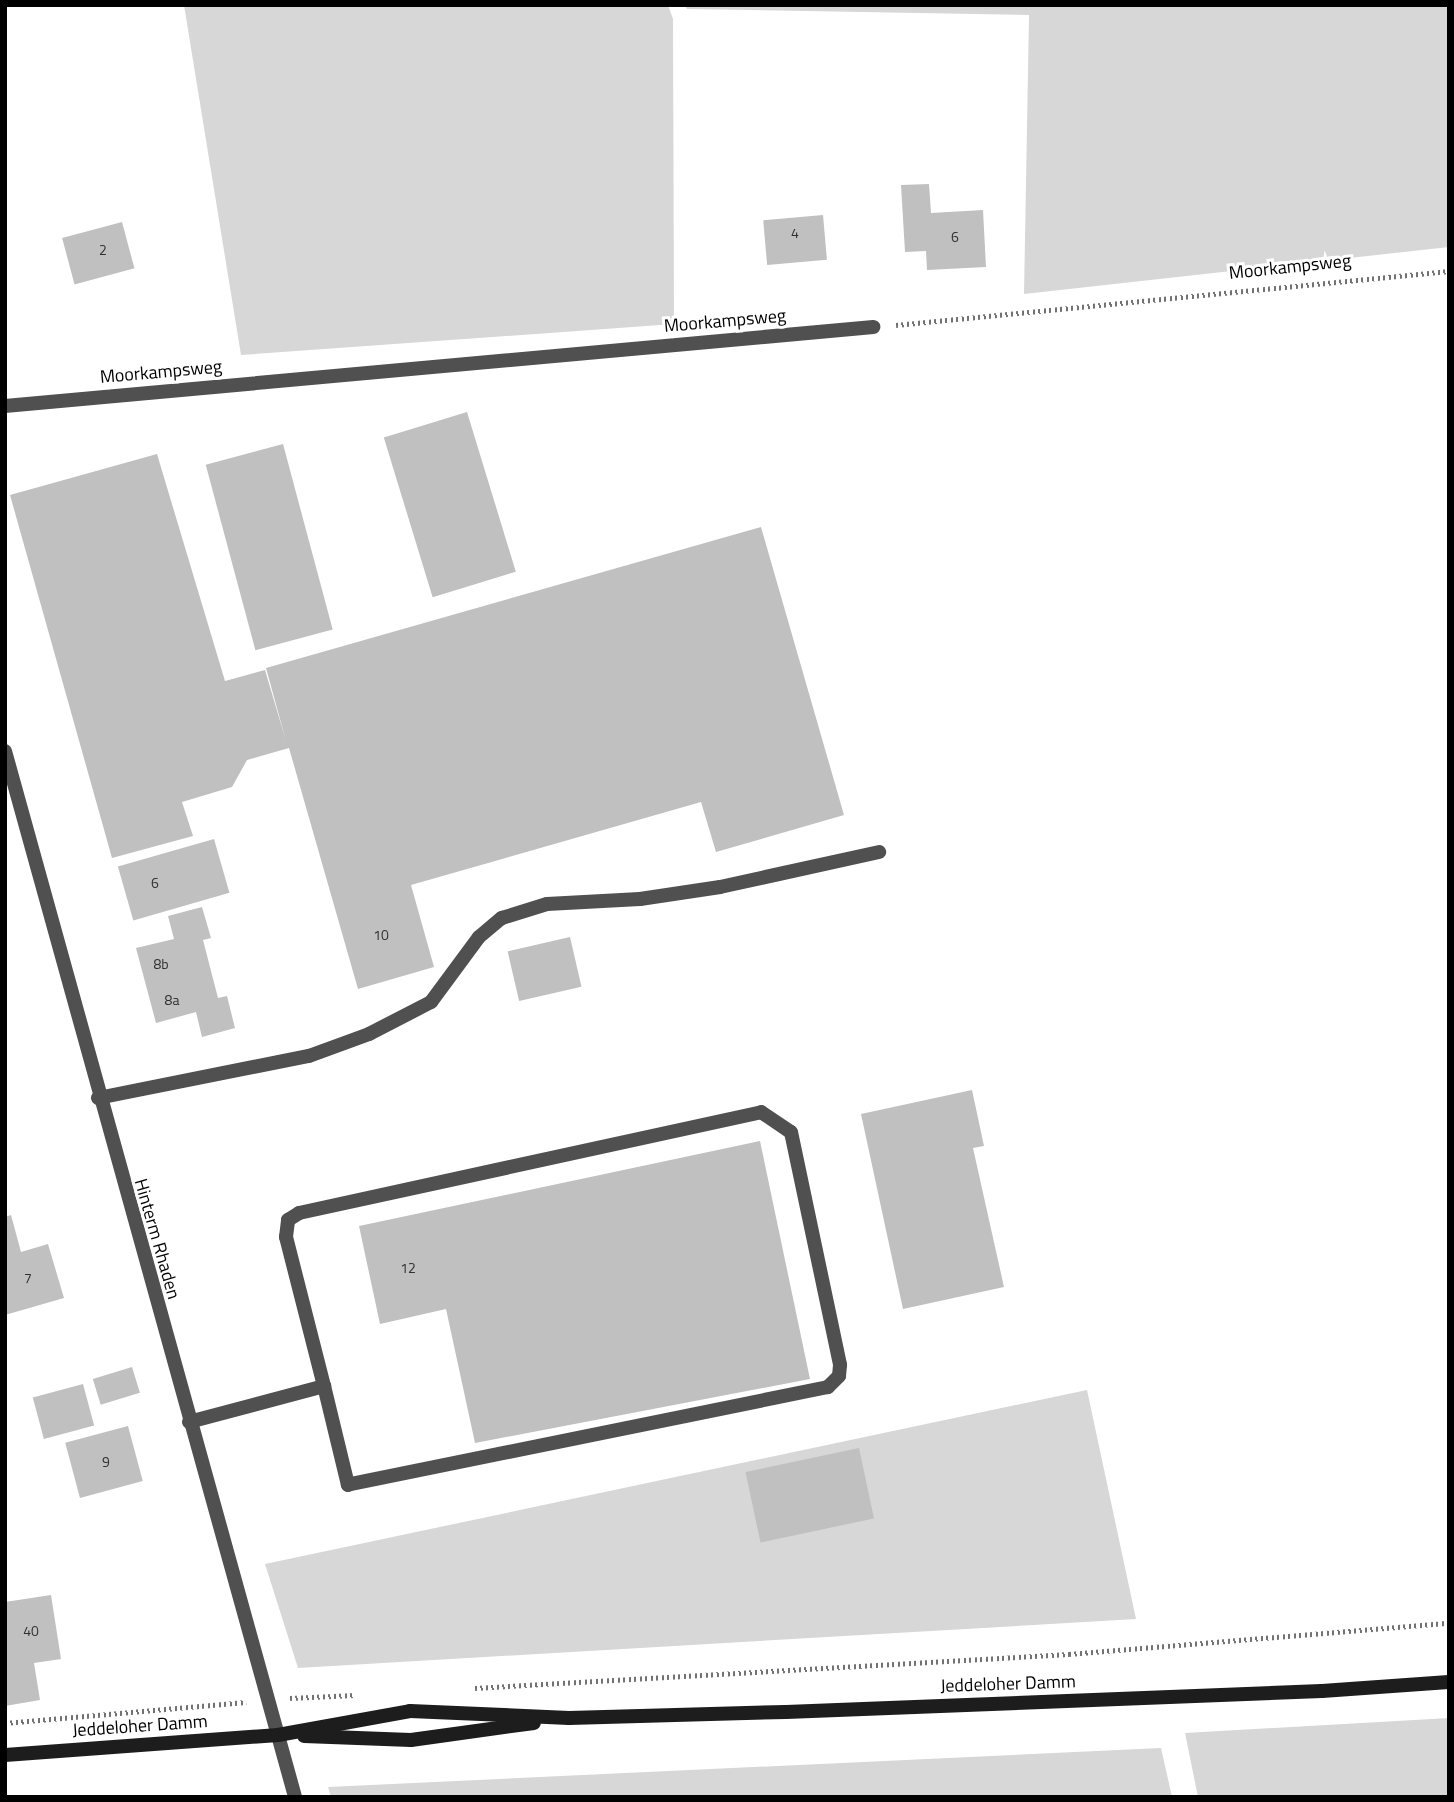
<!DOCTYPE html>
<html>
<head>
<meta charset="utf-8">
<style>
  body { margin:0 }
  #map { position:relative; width:1454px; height:1802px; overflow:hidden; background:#fff; font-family:"Titillium Web",sans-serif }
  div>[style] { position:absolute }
  .green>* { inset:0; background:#d7d7d7 }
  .building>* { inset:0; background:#c0c0c0; transform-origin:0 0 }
  .path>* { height:4.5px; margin-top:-2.25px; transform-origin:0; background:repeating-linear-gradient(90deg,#727272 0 2px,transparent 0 5.5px) }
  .lane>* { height:14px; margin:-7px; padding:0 7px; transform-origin:7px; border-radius:7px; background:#505050 }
  .street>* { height:14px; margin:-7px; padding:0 7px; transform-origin:7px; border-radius:7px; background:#505050 }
  .secondary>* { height:14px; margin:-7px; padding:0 7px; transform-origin:7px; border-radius:7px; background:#1d1d1d }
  span { translate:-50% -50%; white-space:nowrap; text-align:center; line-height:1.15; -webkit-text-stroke:6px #fff; paint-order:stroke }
  .number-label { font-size:14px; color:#303030 }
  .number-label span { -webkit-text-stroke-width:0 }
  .street-label { font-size:18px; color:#000 }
  .frame { position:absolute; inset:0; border:7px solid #000; pointer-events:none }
</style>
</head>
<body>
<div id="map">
  <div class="green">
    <i style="clip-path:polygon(184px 5px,668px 5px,673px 19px,674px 324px,241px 355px)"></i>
    <i style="clip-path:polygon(685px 5px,1449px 5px,1449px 247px,1024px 294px,1029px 15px,687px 9px)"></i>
    <i style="clip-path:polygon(1087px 1390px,1136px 1619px,298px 1668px,265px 1564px)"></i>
    <i style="clip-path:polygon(1449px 1718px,1449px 1797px,1198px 1797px,1185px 1733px)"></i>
    <i style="clip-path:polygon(1161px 1748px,1172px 1797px,331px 1797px,328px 1787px)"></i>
  </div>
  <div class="building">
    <i style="clip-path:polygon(929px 184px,931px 213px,983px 210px,986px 267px,927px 270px,926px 251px,905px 252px,901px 185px)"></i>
    <i style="left:823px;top:215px;width:45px;height:60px;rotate:85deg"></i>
    <i style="left:122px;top:222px;width:48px;height:62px;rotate:75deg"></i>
    <i style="left:467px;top:412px;width:167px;height:87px;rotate:73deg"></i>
    <i style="left:283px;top:444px;width:192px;height:80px;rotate:75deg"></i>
    <i style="clip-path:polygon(157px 454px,225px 681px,265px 670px,286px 741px,266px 668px,761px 527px,844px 815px,716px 852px,701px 802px,411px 885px,434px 967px,358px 989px,289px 748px,247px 760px,232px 787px,182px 802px,193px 836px,112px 858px,10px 495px)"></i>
    <i style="left:214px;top:839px;width:56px;height:100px;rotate:74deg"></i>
    <i style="clip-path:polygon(202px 907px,211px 938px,203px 940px,218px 998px,227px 996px,235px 1028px,202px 1037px,196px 1012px,156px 1023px,136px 948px,174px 939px,168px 916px)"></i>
    <i style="left:570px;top:937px;width:51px;height:64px;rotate:77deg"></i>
    <i style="clip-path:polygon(972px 1090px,984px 1146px,973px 1148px,1004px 1287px,903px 1309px,861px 1114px)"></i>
    <i style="clip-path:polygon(760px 1141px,810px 1379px,475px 1443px,446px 1309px,380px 1324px,359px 1226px)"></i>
    <i style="clip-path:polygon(11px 1215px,21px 1252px,48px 1244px,64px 1298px,5px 1315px,5px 1217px)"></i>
    <i style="left:132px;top:1367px;width:27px;height:41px;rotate:73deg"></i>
    <i style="left:83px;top:1384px;width:43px;height:52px;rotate:75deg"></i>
    <i style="left:128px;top:1426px;width:57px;height:65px;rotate:75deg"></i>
    <i style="left:859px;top:1448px;width:72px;height:116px;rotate:78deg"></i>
    <i style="clip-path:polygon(51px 1595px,61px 1659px,34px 1663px,40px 1700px,5px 1706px,5px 1602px)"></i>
  </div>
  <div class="path">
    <i style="left:896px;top:325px;width:556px;rotate:-5.58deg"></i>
    <i style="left:475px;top:1688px;width:595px;rotate:-3.28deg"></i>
    <i style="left:1069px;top:1654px;width:381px;rotate:-4.7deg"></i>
    <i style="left:290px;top:1698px;width:65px;rotate:-2.6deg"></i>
    <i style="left:5px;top:1723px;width:242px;rotate:-5deg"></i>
  </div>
  <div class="lane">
    <i style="left:98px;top:1098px;width:215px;rotate:-11.3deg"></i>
    <i style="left:309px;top:1056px;width:64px;rotate:-20.1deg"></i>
    <i style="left:369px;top:1034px;width:70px;rotate:-27.3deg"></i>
    <i style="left:431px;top:1002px;width:81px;rotate:-53.6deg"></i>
    <i style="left:479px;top:937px;width:30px;rotate:-40deg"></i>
    <i style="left:502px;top:918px;width:47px;rotate:-17.3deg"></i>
    <i style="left:547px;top:904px;width:93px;rotate:-3.1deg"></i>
    <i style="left:640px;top:899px;width:81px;rotate:-8.5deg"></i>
    <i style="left:720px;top:887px;width:163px;rotate:-12.4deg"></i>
    <i style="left:189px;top:1422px;width:140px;rotate:-14.9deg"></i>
    <i style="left:324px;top:1386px;width:154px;rotate:-104.3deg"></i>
    <i style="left:286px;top:1237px;width:17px;rotate:-83deg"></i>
    <i style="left:288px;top:1220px;width:13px;rotate:-32deg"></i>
    <i style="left:299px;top:1213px;width:473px;rotate:-12.3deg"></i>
    <i style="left:761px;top:1112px;width:36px;rotate:34deg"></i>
    <i style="left:791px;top:1132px;width:238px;rotate:78.1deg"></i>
    <i style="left:840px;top:1365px;width:11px;rotate:95deg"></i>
    <i style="left:839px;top:1376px;width:16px;rotate:135deg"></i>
    <i style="left:828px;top:1387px;width:490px;rotate:168.5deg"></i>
    <i style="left:348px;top:1485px;width:102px;rotate:-103.6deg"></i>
  </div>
  <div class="street">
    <i style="left:5px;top:406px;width:872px;rotate:-5.2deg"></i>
    <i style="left:5px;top:751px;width:1085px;rotate:74.5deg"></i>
  </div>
  <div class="secondary">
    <i style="left:304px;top:1736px;width:107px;rotate:2.1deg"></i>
    <i style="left:411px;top:1740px;width:124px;rotate:-7.9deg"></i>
    <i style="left:5px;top:1755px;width:274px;rotate:-4.2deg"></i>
    <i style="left:278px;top:1735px;width:134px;rotate:-10.3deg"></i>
    <i style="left:410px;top:1711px;width:159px;rotate:2.5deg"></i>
    <i style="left:569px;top:1718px;width:217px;rotate:-1.6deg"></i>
    <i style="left:786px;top:1712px;width:536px;rotate:-2.24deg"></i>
    <i style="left:1322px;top:1691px;width:127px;rotate:-4.1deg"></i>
  </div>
  <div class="number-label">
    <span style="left:795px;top:233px">4</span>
    <span style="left:955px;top:237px">6</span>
    <span style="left:103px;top:250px">2</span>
    <span style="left:155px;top:883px">6</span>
    <span style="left:381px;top:935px">10</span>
    <span style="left:161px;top:964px">8b</span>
    <span style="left:172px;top:1000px">8a</span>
    <span style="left:408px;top:1268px">12</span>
    <span style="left:28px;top:1278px">7</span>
    <span style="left:106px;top:1462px">9</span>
    <span style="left:31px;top:1631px">40</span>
  </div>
  <div class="street-label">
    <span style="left:1290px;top:267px;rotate:-6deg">Moorkampsweg</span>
    <span style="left:725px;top:321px;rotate:-5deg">Moorkampsweg</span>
    <span style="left:161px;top:372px;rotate:-5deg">Moorkampsweg</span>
    <span style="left:157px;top:1239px;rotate:74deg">Hinterm Rhaden</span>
    <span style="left:1008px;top:1684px;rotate:-2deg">Jeddeloher Damm</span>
    <span style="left:140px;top:1726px;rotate:-4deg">Jeddeloher Damm</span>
  </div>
  <div class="frame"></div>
</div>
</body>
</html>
